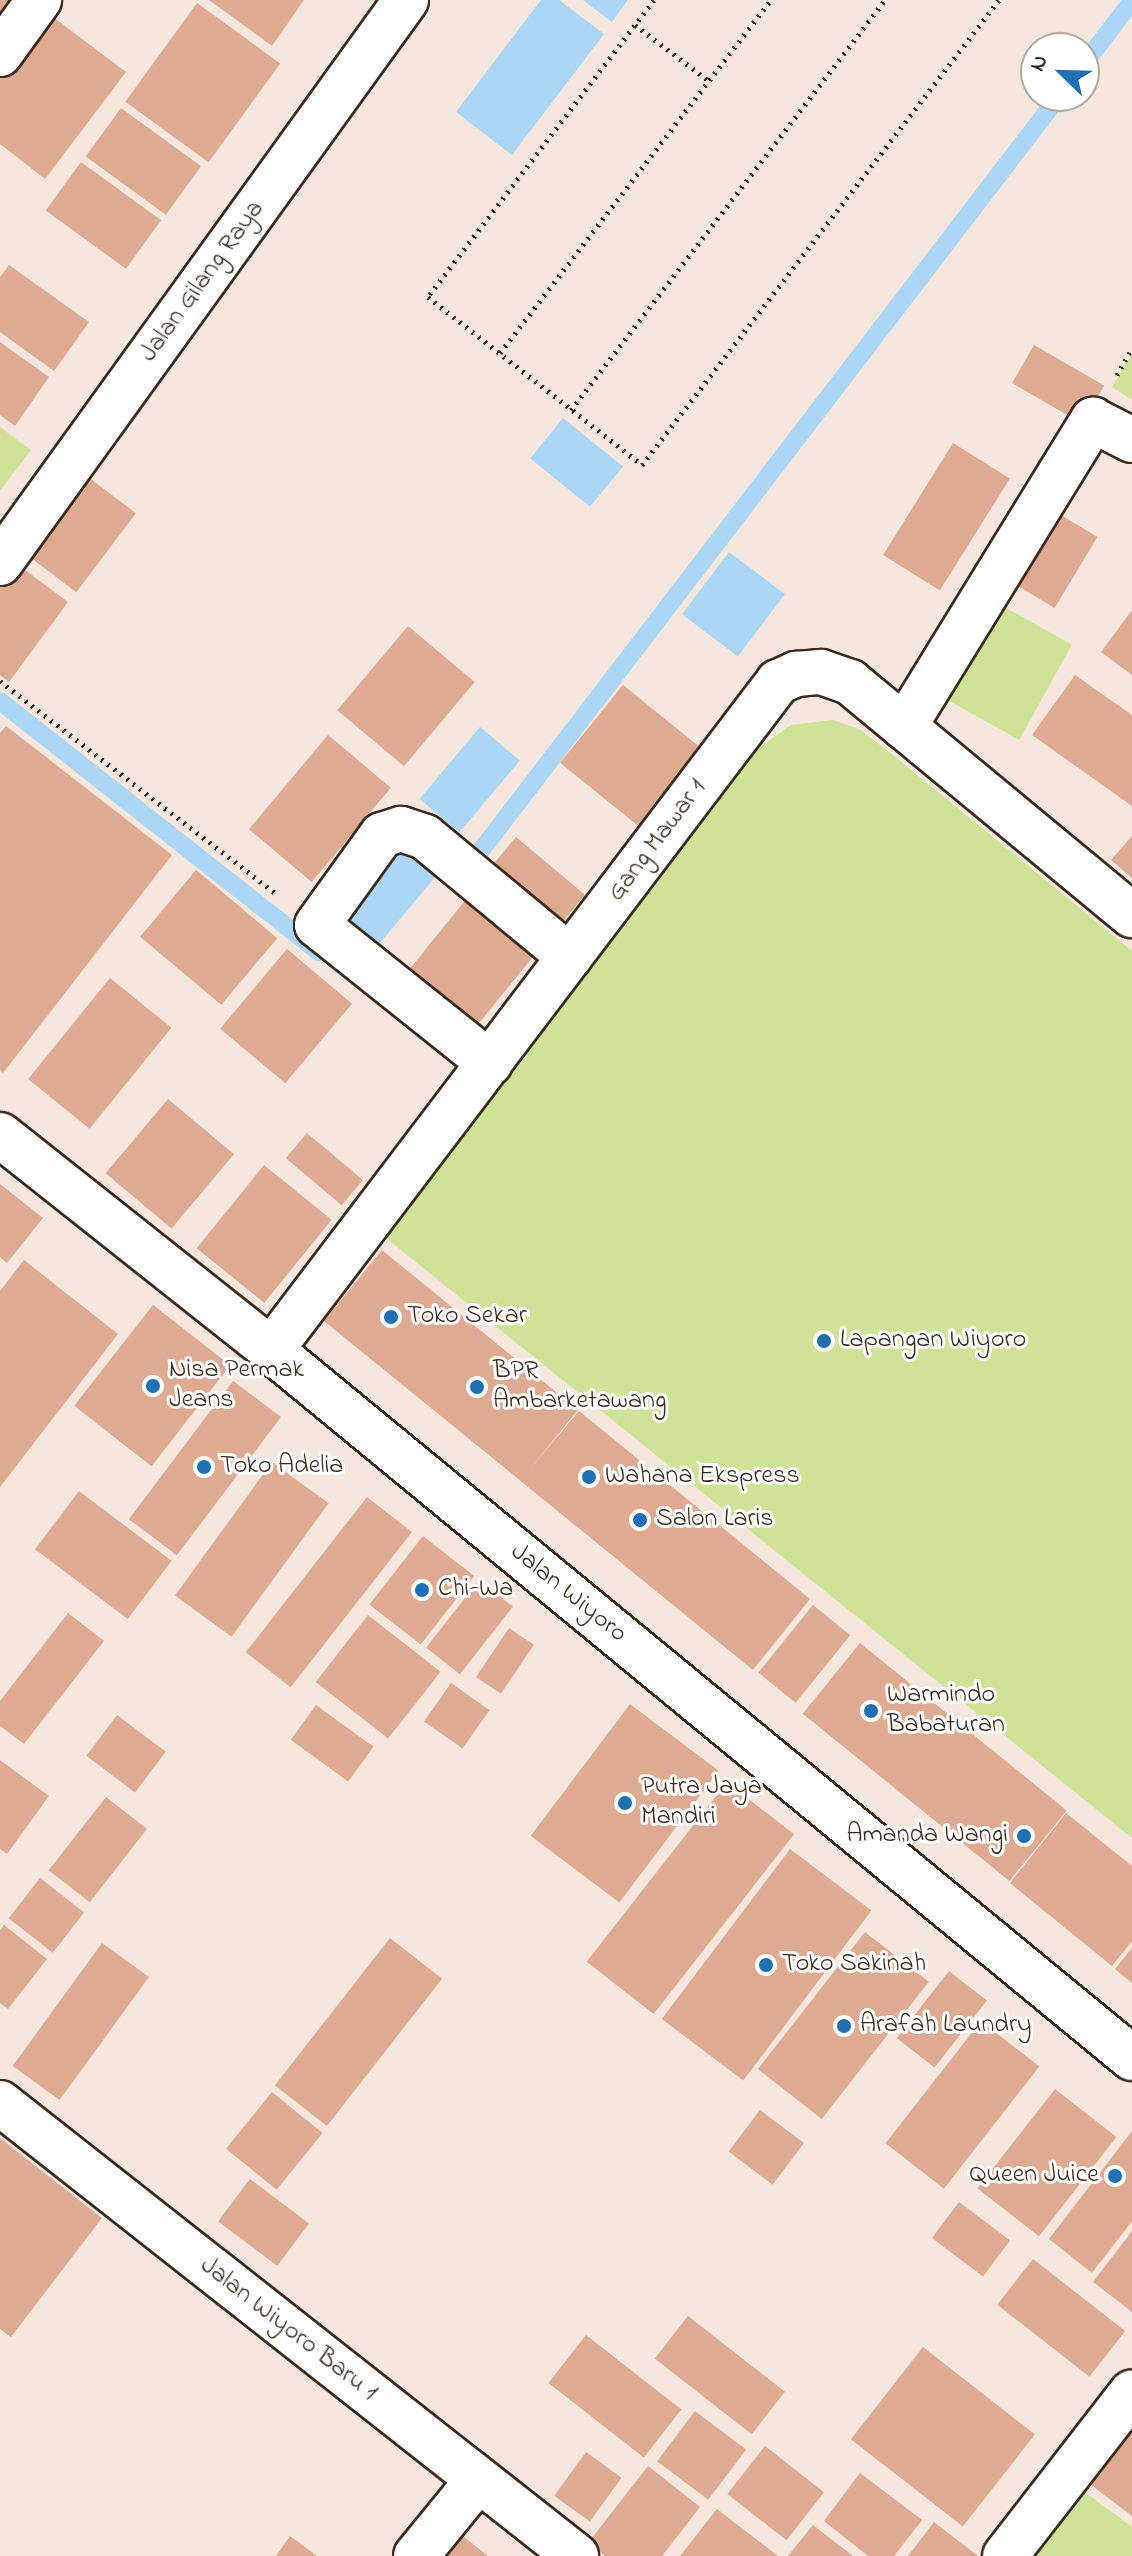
<!DOCTYPE html>
<html>
<head>
<meta charset="utf-8">
<style>
  body { margin:0 }
  #map { position:relative; width:1132px; height:2556px; overflow:hidden; background:#f5e6de; font-family:"Indie Flower",sans-serif }
  div>[style] { position:absolute }
  .green>* { inset:0; background:#cee398; transform-origin:0 0 }
  .water>* { inset:0; background:#abd6f6; transform-origin:0 0 }
  .stream>* { height:18px; margin:-9px; padding:0 9px; transform-origin:9px; border-radius:9px; background:#abd6f6 }
  .building>* { inset:0; background:#deab92; transform-origin:0 0 }
  .path>* { height:5px; margin-top:-2.5px; transform-origin:0; background:repeating-linear-gradient(90deg,#3b2a1e 0 2px,transparent 0 8px) }
  .roads { filter:drop-shadow(2px 0 #3b2a1e) drop-shadow(-2px 0 #3b2a1e) drop-shadow(0 2px #3b2a1e) drop-shadow(0 -2px #3b2a1e) }
  .minor>* { height:44px; margin:-22px; padding:0 22px; transform-origin:22px; border-radius:22px; background:#fff }
  .tertiary>* { height:44px; margin:-22px; padding:0 22px; transform-origin:22px; border-radius:22px; background:#fff }
  .dots>* { width:22px; height:22px; translate:-50% -50%; box-sizing:border-box; border:4px solid #fff; border-radius:50% }
  span { translate:-50% -50%; white-space:nowrap; text-align:center; line-height:1.15; -webkit-text-stroke:6px #fff; paint-order:stroke }
  .street-label { font-size:26px; color:#3b2a1e }
  .poi-label { font-size:26px; color:#3b2a1e }
  .left { translate:0 -50%; text-align:left }
  .right { translate:-100% -50%; text-align:right }
  .north { position:absolute; left:1020px; top:32px; width:80px; height:80px; box-sizing:border-box; background:#fff; border:2px solid #b1aaa5; border-radius:50%; rotate:293deg; font-size:22px; font-weight:700; line-height:32px; text-align:center; color:#3b2a1e }
  .north::after { content:''; display:block; margin:auto; width:28px; height:36px; background:#1f6fb2; clip-path:polygon(50% 0,100% 100%,50% 72%,0 100%) }
</style>
</head>
<body>
<div id="map">
  <div class="green">
    <i style="clip-path:polygon(1132px 354px,1132px 400px,1112px 387px)"></i>
    <i style="clip-path:polygon(0 427px,31px 450px,0 491px)"></i>
    <i style="left:988px;top:598px;width:96px;height:109px;rotate:29deg"></i>
    <i style="clip-path:polygon(833px 720px,859px 729px,888px 751px,1132px 951px,1132px 1838px,386px 1238px,753px 752px,791px 725px)"></i>
    <i style="clip-path:polygon(1083px 2491px,1132px 2527px,1132px 2556px,1034px 2556px)"></i>
  </div>
  <div class="water">
    <i style="clip-path:polygon(541px 0,559px 0,604px 34px,512px 155px,456px 112px)"></i>
    <i style="clip-path:polygon(583px 0,628px 0,612px 22px)"></i>
    <i style="left:563px;top:418px;width:77px;height:52px;rotate:39deg"></i>
    <i style="left:729px;top:552px;width:70px;height:78px;rotate:37deg"></i>
    <i style="left:480px;top:727px;width:52px;height:94px;rotate:40deg"></i>
    <i style="left:398px;top:839px;width:53px;height:95px;rotate:40deg"></i>
  </div>
  <div class="stream">
    <i style="left:1084px;top:64px;width:79px;rotate:-52.7deg"></i>
    <i style="left:0;top:701px;width:406px;rotate:38.2deg"></i>
    <i style="left:476px;top:857px;width:959px;rotate:-52.54deg"></i>
  </div>
  <div class="building">
    <i style="clip-path:polygon(0 0,12px 0,0 16px)"></i>
    <i style="clip-path:polygon(209px 0,304px 0,272px 46px)"></i>
    <i style="left:197px;top:3px;width:103px;height:122px;rotate:36deg"></i>
    <i style="clip-path:polygon(45px 11px,126px 72px,45px 179px,0 144px,0 70px)"></i>
    <i style="left:121px;top:108px;width:99px;height:60px;rotate:36deg"></i>
    <i style="left:81px;top:162px;width:99px;height:60px;rotate:36deg"></i>
    <i style="clip-path:polygon(9px 265px,89px 322px,54px 371px,0 332px,0 277px)"></i>
    <i style="clip-path:polygon(0 342px,49px 377px,15px 426px,0 415px)"></i>
    <i style="left:1034px;top:345px;width:81px;height:44px;rotate:30deg"></i>
    <i style="left:953px;top:443px;width:67px;height:132px;rotate:32deg"></i>
    <i style="left:76px;top:468px;width:75px;height:99px;rotate:37deg"></i>
    <i style="left:1046px;top:506px;width:60px;height:83px;rotate:31deg"></i>
    <i style="clip-path:polygon(9px 558px,68px 602px,9px 682px,0 675px,0 570px)"></i>
    <i style="clip-path:polygon(1132px 610px,1132px 675px,1101px 652px)"></i>
    <i style="left:408px;top:626px;width:87px;height:110px;rotate:40deg"></i>
    <i style="clip-path:polygon(1075px 675px,1132px 715px,1132px 806px,1032px 735px)"></i>
    <i style="left:623px;top:685px;width:111px;height:100px;rotate:39deg"></i>
    <i style="clip-path:polygon(6px 726px,172px 855px,3px 1073px,0 1070px,0 733px)"></i>
    <i style="left:328px;top:735px;width:82px;height:123px;rotate:40deg"></i>
    <i style="clip-path:polygon(1132px 836px,1132px 878px,1111px 860px)"></i>
    <i style="left:516px;top:837px;width:90px;height:49px;rotate:40deg"></i>
    <i style="left:196px;top:870px;width:106px;height:87px;rotate:40deg"></i>
    <i style="left:472px;top:892px;width:88px;height:110px;rotate:39deg"></i>
    <i style="left:287px;top:949px;width:85px;height:104px;rotate:40deg"></i>
    <i style="left:110px;top:978px;width:79px;height:130px;rotate:39deg"></i>
    <i style="left:168px;top:1099px;width:86px;height:97px;rotate:40deg"></i>
    <i style="left:307px;top:1133px;width:73px;height:33px;rotate:40deg"></i>
    <i style="left:264px;top:1165px;width:87px;height:107px;rotate:39deg"></i>
    <i style="clip-path:polygon(0 1184px,43px 1218px,7px 1263px,0 1257px)"></i>
    <i style="clip-path:polygon(382px 1250px,578px 1410px,529px 1470px,579px 1411px,810px 1599px,753px 1670px,324px 1321px)"></i>
    <i style="clip-path:polygon(24px 1260px,118px 1334px,0 1487px,0 1291px)"></i>
    <i style="left:153px;top:1305px;width:98px;height:128px;rotate:38deg"></i>
    <i style="left:233px;top:1381px;width:60px;height:173px;rotate:37deg"></i>
    <i style="left:272px;top:1462px;width:70px;height:165px;rotate:36deg"></i>
    <i style="left:79px;top:1491px;width:116px;height:73px;rotate:37deg"></i>
    <i style="left:367px;top:1497px;width:57px;height:197px;rotate:38deg"></i>
    <i style="left:423px;top:1536px;width:65px;height:87px;rotate:38deg"></i>
    <i style="left:479px;top:1580px;width:43px;height:86px;rotate:38deg"></i>
    <i style="left:813px;top:1605px;width:48px;height:87px;rotate:39deg"></i>
    <i style="clip-path:polygon(68px 1613px,104px 1641px,24px 1744px,0 1726px,0 1701px)"></i>
    <i style="left:368px;top:1615px;width:92px;height:85px;rotate:38deg"></i>
    <i style="left:509px;top:1628px;width:30px;height:59px;rotate:34deg"></i>
    <i style="left:860px;top:1643px;width:266px;height:91px;rotate:39deg"></i>
    <i style="left:451px;top:1683px;width:47px;height:47px;rotate:35deg"></i>
    <i style="left:630px;top:1704px;width:111px;height:165px;rotate:37deg"></i>
    <i style="left:316px;top:1705px;width:71px;height:43px;rotate:36deg"></i>
    <i style="left:117px;top:1715px;width:61px;height:51px;rotate:37deg"></i>
    <i style="clip-path:polygon(0 1760px,49px 1796px,7px 1854px,0 1849px)"></i>
    <i style="left:727px;top:1782px;width:85px;height:228px;rotate:38deg"></i>
    <i style="left:106px;top:1797px;width:52px;height:93px;rotate:38deg"></i>
    <i style="clip-path:polygon(1066px 1813px,1132px 1866px,1132px 1941px,1112px 1966px,1010px 1883px)"></i>
    <i style="left:790px;top:1849px;width:102px;height:213px;rotate:37deg"></i>
    <i style="left:40px;top:1878px;width:56px;height:51px;rotate:38deg"></i>
    <i style="clip-path:polygon(4px 1925px,47px 1959px,8px 2009px,0 2003px,0 1930px)"></i>
    <i style="left:865px;top:1932px;width:81px;height:174px;rotate:38deg"></i>
    <i style="left:390px;top:1938px;width:66px;height:187px;rotate:38deg"></i>
    <i style="left:102px;top:1943px;width:58px;height:152px;rotate:36deg"></i>
    <i style="clip-path:polygon(1132px 1948px,1132px 1983px,1115px 1969px)"></i>
    <i style="left:949px;top:1971px;width:48px;height:85px;rotate:38deg"></i>
    <i style="left:981px;top:2021px;width:74px;height:155px;rotate:38deg"></i>
    <i style="left:1055px;top:2089px;width:78px;height:126px;rotate:38deg"></i>
    <i style="left:272px;top:2092px;width:65px;height:73px;rotate:39deg"></i>
    <i style="left:760px;top:2110px;width:55px;height:52px;rotate:37deg"></i>
    <i style="clip-path:polygon(1132px 2131px,1132px 2221px,1092px 2273px,1049px 2239px)"></i>
    <i style="clip-path:polygon(0 2138px,102px 2218px,11px 2337px,0 2329px)"></i>
    <i style="left:250px;top:2179px;width:74px;height:53px;rotate:37deg"></i>
    <i style="left:959px;top:2202px;width:64px;height:45px;rotate:37deg"></i>
    <i style="clip-path:polygon(1132px 2231px,1132px 2312px,1093px 2282px)"></i>
    <i style="left:1033px;top:2259px;width:117px;height:58px;rotate:38deg"></i>
    <i style="left:688px;top:2316px;width:123px;height:54px;rotate:38deg"></i>
    <i style="left:586px;top:2335px;width:121px;height:61px;rotate:38deg"></i>
    <i style="left:923px;top:2347px;width:142px;height:117px;rotate:38deg"></i>
    <i style="left:695px;top:2411px;width:64px;height:63px;rotate:37deg"></i>
    <i style="clip-path:polygon(1132px 2430px,1132px 2516px,1091px 2485px)"></i>
    <i style="left:765px;top:2446px;width:75px;height:61px;rotate:38deg"></i>
    <i style="left:586px;top:2452px;width:44px;height:54px;rotate:36deg"></i>
    <i style="clip-path:polygon(648px 2466px,700px 2507px,662px 2556px,605px 2556px,588px 2543px)"></i>
    <i style="clip-path:polygon(860px 2473px,922px 2520px,894px 2556px,868px 2556px,824px 2521px)"></i>
    <i style="clip-path:polygon(717px 2509px,778px 2556px,680px 2556px)"></i>
    <i style="clip-path:polygon(934px 2522px,978px 2556px,908px 2556px)"></i>
    <i style="clip-path:polygon(813px 2525px,853px 2556px,788px 2556px)"></i>
    <i style="clip-path:polygon(454px 2529px,488px 2556px,434px 2556px)"></i>
    <i style="clip-path:polygon(290px 2536px,317px 2556px,276px 2556px)"></i>
  </div>
  <div class="path">
    <i style="left:654px;top:0;width:373px;rotate:127.3deg"></i>
    <i style="left:428px;top:297px;width:272px;rotate:38.1deg"></i>
    <i style="left:642px;top:465px;width:586px;rotate:-52.49deg"></i>
    <i style="left:635px;top:25px;width:93px;rotate:37.1deg"></i>
    <i style="left:500px;top:353px;width:445px;rotate:-52.5deg"></i>
    <i style="left:1117px;top:375px;width:31px;rotate:-61deg"></i>
    <i style="left:571px;top:410px;width:516px;rotate:-52.55deg"></i>
    <i style="left:0;top:681px;width:347px;rotate:37.6deg"></i>
  </div>
  <div class="roads">
    <div class="minor">
      <i style="left:0;top:54px;width:67px;rotate:-54.2deg"></i>
      <i style="left:0;top:563px;width:694px;rotate:-54.2deg"></i>
      <i style="left:904px;top:727px;width:361px;rotate:-58.4deg"></i>
      <i style="left:1093px;top:420px;width:44px;rotate:27.1deg"></i>
      <i style="left:490px;top:1063px;width:221px;rotate:-141.4deg"></i>
      <i style="left:317px;top:925px;width:111px;rotate:-54.2deg"></i>
      <i style="left:382px;top:835px;width:20px;rotate:-18deg"></i>
      <i style="left:401px;top:829px;width:25px;rotate:18deg"></i>
      <i style="left:425px;top:837px;width:188px;rotate:39.6deg"></i>
      <i style="left:271px;top:1350px;width:839px;rotate:-52.8deg"></i>
      <i style="left:778px;top:682px;width:20px;rotate:-24deg"></i>
      <i style="left:796px;top:674px;width:25px;rotate:-5deg"></i>
      <i style="left:821px;top:672px;width:31px;rotate:19deg"></i>
      <i style="left:850px;top:682px;width:366px;rotate:39.6deg"></i>
      <i style="left:0;top:2103px;width:733px;rotate:38.18deg"></i>
      <i style="left:416px;top:2556px;width:98px;rotate:-50.8deg"></i>
      <i style="left:1005px;top:2556px;width:207px;rotate:-52.2deg"></i>
    </div>
    <div class="tertiary">
      <i style="left:0;top:1135px;width:346px;rotate:38.4deg"></i>
      <i style="left:271px;top:1350px;width:1115px;rotate:39.43deg"></i>
    </div>
  </div>
  <div class="dots">
    <i style="left:391px;top:1317px;background:#1f6fb2"></i>
    <i style="left:824px;top:1341px;background:#1f6fb2"></i>
    <i style="left:153px;top:1386px;background:#1f6fb2"></i>
    <i style="left:477px;top:1387px;background:#1f6fb2"></i>
    <i style="left:204px;top:1467px;background:#1f6fb2"></i>
    <i style="left:589px;top:1477px;background:#1f6fb2"></i>
    <i style="left:640px;top:1520px;background:#1f6fb2"></i>
    <i style="left:422px;top:1590px;background:#1f6fb2"></i>
    <i style="left:871px;top:1711px;background:#1f6fb2"></i>
    <i style="left:625px;top:1803px;background:#1f6fb2"></i>
    <i style="left:1024px;top:1836px;background:#1f6fb2"></i>
    <i style="left:766px;top:1965px;background:#1f6fb2"></i>
    <i style="left:844px;top:2026px;background:#1f6fb2"></i>
    <i style="left:1115px;top:2176px;background:#1f6fb2"></i>
  </div>
  <div class="street-label">
    <span style="left:203px;top:282px;rotate:-54deg">Jalan Gilang Raya</span>
    <span style="left:658px;top:841px;rotate:-53deg">Gang Mawar 1</span>
    <span style="left:568px;top:1594px;rotate:39deg">Jalan Wiyoro</span>
    <span style="left:288px;top:2330px;rotate:38deg">Jalan Wiyoro Baru 1</span>
  </div>
  <div class="poi-label">
    <span class="left" style="left:407px;top:1317px">Toko Sekar</span>
    <span class="left" style="left:840px;top:1341px">Lapangan Wiyoro</span>
    <span class="left" style="left:169px;top:1386px">Nisa Permak<br>Jeans</span>
    <span class="left" style="left:493px;top:1387px">BPR<br>Ambarketawang</span>
    <span class="left" style="left:220px;top:1467px">Toko Adelia</span>
    <span class="left" style="left:605px;top:1477px">Wahana Ekspress</span>
    <span class="left" style="left:656px;top:1520px">Salon Laris</span>
    <span class="left" style="left:438px;top:1590px">Chi-Wa</span>
    <span class="left" style="left:887px;top:1711px">Warmindo<br>Babaturan</span>
    <span class="left" style="left:641px;top:1803px">Putra Jaya<br>Mandiri</span>
    <span class="right" style="left:1008px;top:1836px">Amanda Wangi</span>
    <span class="left" style="left:782px;top:1965px">Toko Sakinah</span>
    <span class="left" style="left:860px;top:2026px">Arafah Laundry</span>
    <span class="right" style="left:1099px;top:2176px">Queen Juice</span>
  </div>
  <div class="north">N</div>
</div>
</body>
</html>
